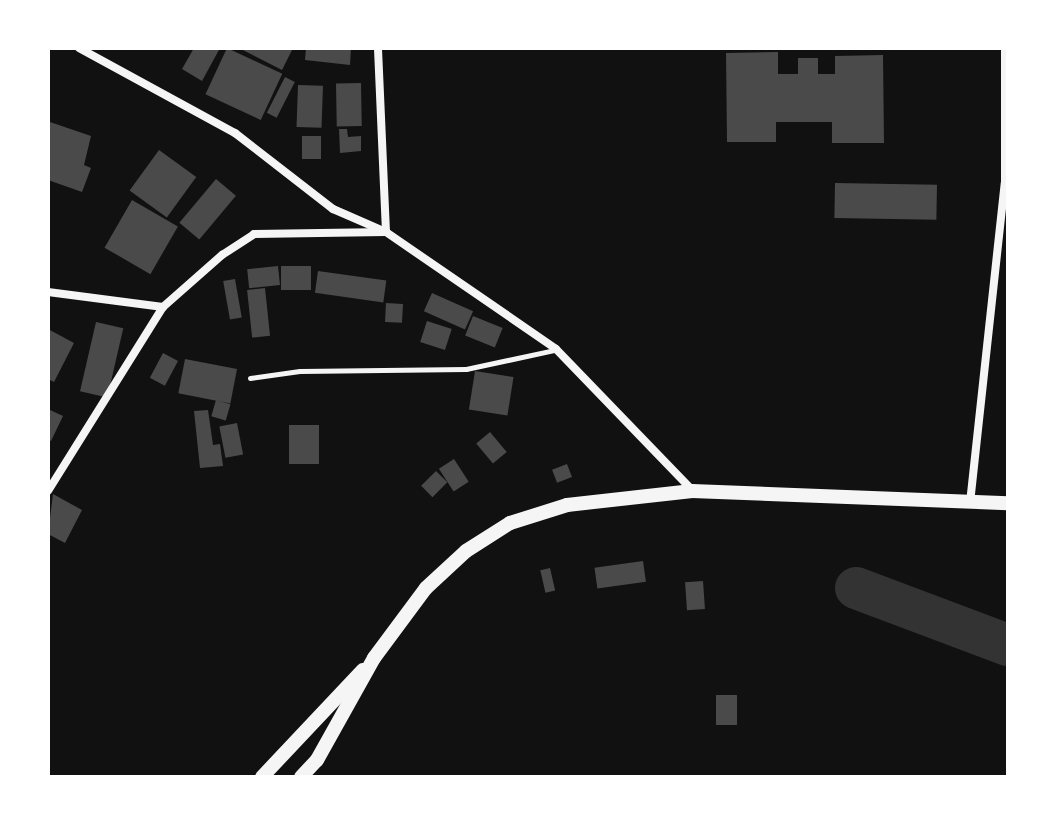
<!DOCTYPE html>
<html>
<head>
<meta charset="utf-8">
<style>
  body { margin:0 }
  #map { position:relative; width:1056px; height:825px; overflow:hidden; background:#111; font-family:"Alegreya Sans",sans-serif }
  div>[style] { position:absolute }
  .river>* { height:42px; margin:-21px; padding:0 21px; transform-origin:21px; border-radius:21px; background:#333 }
  .building>* { inset:0; background:#4a4a4a; transform-origin:0 0 }
  .service>* { height:5px; margin:-2.5px; padding:0 2.5px; transform-origin:2.5px; border-radius:2.5px; background:#f5f5f5 }
  .minor>* { height:8px; margin:-4px; padding:0 4px; transform-origin:4px; border-radius:4px; background:#f5f5f5 }
  .secondary>* { height:14px; margin:-7px; padding:0 7px; transform-origin:7px; border-radius:7px; background:#f5f5f5 }
  span { translate:-50% -50%; white-space:nowrap; text-align:center; line-height:1.15; -webkit-text-stroke:6px #fff; paint-order:stroke }
  .frame { position:absolute; inset:0; border:50px solid #fff; pointer-events:none }
</style>
</head>
<body>
<div id="map">
  <div class="river">
    <i style="left:856px;top:588px;width:162px;rotate:20.6deg"></i>
  </div>
  <div class="building">
    <i style="clip-path:polygon(194px 48px,220px 48px,202px 81px,182px 69px)"></i>
    <i style="left:227px;top:48px;width:61px;height:51px;rotate:25deg"></i>
    <i style="clip-path:polygon(239px 48px,293px 48px,282px 70px)"></i>
    <i style="clip-path:polygon(306px 48px,351px 48px,350px 65px,305px 60px)"></i>
    <i style="clip-path:polygon(778px 52px,778px 74px,798px 74px,798px 58px,818px 58px,818px 74px,835px 74px,835px 56px,883px 55px,884px 143px,832px 143px,832px 122px,776px 122px,776px 142px,727px 142px,726px 53px)"></i>
    <i style="left:285px;top:77px;width:11px;height:40px;rotate:27deg"></i>
    <i style="left:361px;top:83px;width:43px;height:25px;rotate:89deg"></i>
    <i style="left:298px;top:85px;width:25px;height:42px;rotate:2deg"></i>
    <i style="clip-path:polygon(50px 122px,91px 136px,84px 165px,91px 168px,82px 192px,48px 180px)"></i>
    <i style="clip-path:polygon(339px 129px,347px 129px,348px 137px,361px 136px,361px 151px,340px 153px)"></i>
    <i style="left:302px;top:136px;width:19px;height:23px"></i>
    <i style="left:159px;top:150px;width:46px;height:50px;rotate:36deg"></i>
    <i style="left:216px;top:179px;width:26px;height:57px;rotate:40deg"></i>
    <i style="left:835px;top:183px;width:102px;height:35px;rotate:1deg"></i>
    <i style="left:132px;top:200px;width:53px;height:55px;rotate:30deg"></i>
    <i style="left:278px;top:266px;width:19px;height:31px;rotate:84deg"></i>
    <i style="left:281px;top:266px;width:30px;height:24px"></i>
    <i style="left:318px;top:271px;width:69px;height:22px;rotate:8deg"></i>
    <i style="left:235px;top:279px;width:39px;height:12px;rotate:80deg"></i>
    <i style="left:265px;top:288px;width:48px;height:18px;rotate:84deg"></i>
    <i style="left:432px;top:293px;width:45px;height:20px;rotate:24deg"></i>
    <i style="left:386px;top:303px;width:17px;height:19px;rotate:3deg"></i>
    <i style="left:473px;top:316px;width:32px;height:21px;rotate:22deg"></i>
    <i style="left:427px;top:321px;width:26px;height:22px;rotate:18deg"></i>
    <i style="left:96px;top:322px;width:28px;height:71px;rotate:13deg"></i>
    <i style="clip-path:polygon(48px 329px,74px 343px,54px 382px,48px 379px)"></i>
    <i style="left:163px;top:353px;width:17px;height:28px;rotate:28deg"></i>
    <i style="left:185px;top:359px;width:53px;height:35px;rotate:11deg"></i>
    <i style="left:475px;top:371px;width:39px;height:39px;rotate:9deg"></i>
    <i style="left:216px;top:400px;width:15px;height:17px;rotate:16deg"></i>
    <i style="clip-path:polygon(48px 409px,63px 416px,51px 441px,48px 440px)"></i>
    <i style="clip-path:polygon(208px 410px,213px 445px,220px 444px,223px 466px,200px 468px,194px 411px)"></i>
    <i style="left:237px;top:423px;width:32px;height:18px;rotate:79deg"></i>
    <i style="left:289px;top:425px;width:30px;height:39px"></i>
    <i style="left:490px;top:432px;width:26px;height:18px;rotate:50deg"></i>
    <i style="left:454px;top:459px;width:27px;height:18px;rotate:57deg"></i>
    <i style="left:567px;top:464px;width:14px;height:16px;rotate:69deg"></i>
    <i style="left:436px;top:471px;width:16px;height:21px;rotate:45deg"></i>
    <i style="clip-path:polygon(53px 494px,82px 510px,65px 543px,48px 534px)"></i>
    <i style="left:643px;top:561px;width:21px;height:49px;rotate:82deg"></i>
    <i style="left:550px;top:568px;width:23px;height:10px;rotate:77deg"></i>
    <i style="left:703px;top:581px;width:28px;height:18px;rotate:86deg"></i>
    <i style="left:716px;top:695px;width:21px;height:30px"></i>
  </div>
  <div class="service">
    <i style="left:250px;top:378px;width:50px;rotate:-8deg"></i>
    <i style="left:300px;top:371px;width:166px;rotate:-0.7deg"></i>
    <i style="left:466px;top:369px;width:91px;rotate:-12.1deg"></i>
  </div>
  <div class="minor">
    <i style="left:79px;top:48px;width:178px;rotate:28.6deg"></i>
    <i style="left:235px;top:133px;width:124px;rotate:37.8deg"></i>
    <i style="left:333px;top:209px;width:58px;rotate:23.5deg"></i>
    <i style="left:386px;top:232px;width:206px;rotate:34.5deg"></i>
    <i style="left:556px;top:349px;width:196px;rotate:46deg"></i>
    <i style="left:48px;top:292px;width:116px;rotate:7.4deg"></i>
    <i style="left:48px;top:491px;width:217px;rotate:-58deg"></i>
    <i style="left:163px;top:307px;width:79px;rotate:-41.4deg"></i>
    <i style="left:222px;top:255px;width:38px;rotate:-33deg"></i>
    <i style="left:254px;top:234px;width:132px;rotate:-0.9deg"></i>
    <i style="left:386px;top:232px;width:184px;rotate:-92.5deg"></i>
    <i style="left:970px;top:503px;width:322px;rotate:-83.8deg"></i>
    <i style="left:1005px;top:183px;width:135px;rotate:-90deg"></i>
  </div>
  <div class="secondary">
    <i style="left:262px;top:777px;width:147px;rotate:-46.7deg"></i>
    <i style="left:301px;top:777px;width:23px;rotate:-47deg"></i>
    <i style="left:317px;top:760px;width:117px;rotate:-60.8deg"></i>
    <i style="left:374px;top:658px;width:87px;rotate:-53.4deg"></i>
    <i style="left:426px;top:588px;width:54px;rotate:-42.8deg"></i>
    <i style="left:466px;top:551px;width:52px;rotate:-32.5deg"></i>
    <i style="left:510px;top:523px;width:60px;rotate:-17.5deg"></i>
    <i style="left:567px;top:505px;width:126px;rotate:-6.4deg"></i>
    <i style="left:692px;top:491px;width:316px;rotate:2.2deg"></i>
  </div>
  <div class="frame"></div>
</div>
</body>
</html>
